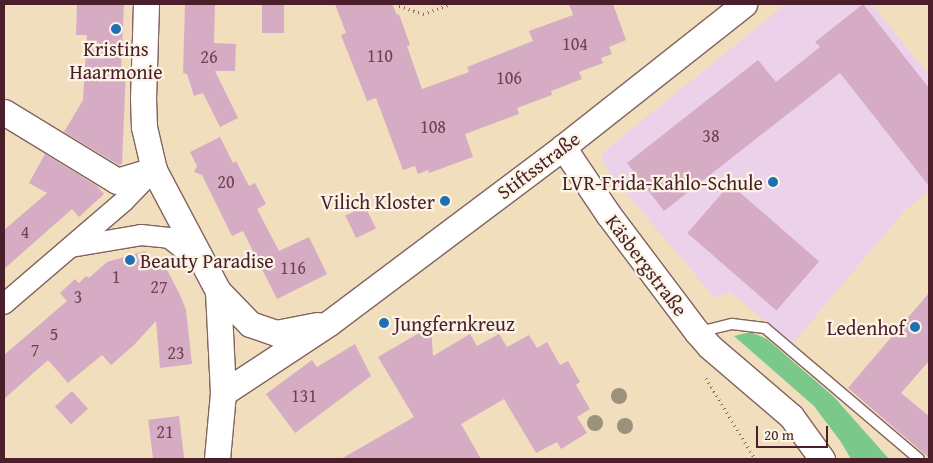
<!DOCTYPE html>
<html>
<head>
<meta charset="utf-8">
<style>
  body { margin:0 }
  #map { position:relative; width:933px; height:463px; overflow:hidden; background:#f0debd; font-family:"Gentium Book Plus",serif }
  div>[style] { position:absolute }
  .built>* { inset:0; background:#ecd1ea }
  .green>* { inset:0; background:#7ac98a }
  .building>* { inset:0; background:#d6acc5; transform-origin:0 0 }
  .path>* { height:3px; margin-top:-1.5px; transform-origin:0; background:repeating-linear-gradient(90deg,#84625e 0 1px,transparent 0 5px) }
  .roads { filter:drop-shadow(1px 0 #84625e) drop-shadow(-1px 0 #84625e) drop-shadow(0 1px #84625e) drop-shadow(0 -1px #84625e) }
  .service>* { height:10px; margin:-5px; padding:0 5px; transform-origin:5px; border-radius:5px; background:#fff }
  .minor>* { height:20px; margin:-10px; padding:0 10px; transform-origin:10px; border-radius:10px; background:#fff }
  .tertiary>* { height:25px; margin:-12.5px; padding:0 12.5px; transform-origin:12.5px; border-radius:12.5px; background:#fff }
  .trees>* { width:16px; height:16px; margin:-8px; border-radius:50%; background:#9c917d }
  .dots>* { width:14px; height:14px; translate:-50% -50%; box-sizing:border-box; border:2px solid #fcf5e5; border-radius:50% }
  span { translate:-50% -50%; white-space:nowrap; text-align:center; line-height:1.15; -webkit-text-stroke:4.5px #fcf5e5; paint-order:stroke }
  .number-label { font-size:18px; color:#6d4252 }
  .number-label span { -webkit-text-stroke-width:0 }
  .poi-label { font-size:20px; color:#4a1f2b }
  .right { translate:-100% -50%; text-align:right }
  .left { translate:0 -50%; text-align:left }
  .street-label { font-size:20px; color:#4a1f2b }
  .frame { position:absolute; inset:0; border:5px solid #4a1f2b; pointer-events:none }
  .scale { position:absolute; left:756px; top:426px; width:72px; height:22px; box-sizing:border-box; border:2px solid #4a1f2b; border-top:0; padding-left:6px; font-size:15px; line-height:18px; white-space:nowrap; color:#4a1f2b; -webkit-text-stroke:4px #fcf5e5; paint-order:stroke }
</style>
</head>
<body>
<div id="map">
  <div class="built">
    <i style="clip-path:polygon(786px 4px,872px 4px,929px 75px,929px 191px,905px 210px,793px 343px,730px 292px,715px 298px,609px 173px,601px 154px)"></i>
  </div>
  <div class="green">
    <i style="clip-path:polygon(751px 332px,767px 339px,834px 397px,889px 459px,851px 459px,841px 442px,814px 406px,734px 336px)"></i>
  </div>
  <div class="building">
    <i style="clip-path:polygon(77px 4px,124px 4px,121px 69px,126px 69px,122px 164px,119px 165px,64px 132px,83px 100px,87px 35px,76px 35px)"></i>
    <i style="clip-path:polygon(185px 4px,215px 4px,214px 43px,236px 44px,235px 71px,215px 71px,238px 118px,220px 127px,203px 93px,194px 96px,187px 74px,183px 73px)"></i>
    <i style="left:262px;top:4px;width:22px;height:29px"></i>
    <i style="clip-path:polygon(335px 4px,392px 4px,397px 15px,399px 14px,410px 45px,407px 46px,422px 89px,469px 72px,467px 67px,533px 41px,529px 31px,573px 15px,569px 4px,613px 4px,626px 40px,609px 47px,612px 54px,601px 58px,603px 63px,579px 72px,582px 79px,551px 91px,552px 95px,517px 108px,519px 114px,465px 134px,473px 157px,429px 173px,428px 170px,418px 174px,415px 166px,403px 170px,376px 98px,367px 101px,341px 35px,346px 33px)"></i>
    <i style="clip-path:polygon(863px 4px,929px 88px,929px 186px,840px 73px,664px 211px,627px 163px,758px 60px,776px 82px,820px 47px,815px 42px)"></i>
    <i style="clip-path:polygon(220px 137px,233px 163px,236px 161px,249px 186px,255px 183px,266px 204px,257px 209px,279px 251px,309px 237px,327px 274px,277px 299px,243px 231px,232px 236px,202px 175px,194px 172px,197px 166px,190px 152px)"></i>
    <i style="clip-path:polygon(45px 154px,97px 186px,104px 194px,79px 217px,72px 209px,4px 269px,4px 230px,47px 193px,29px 183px)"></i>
    <i style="left:730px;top:184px;width:118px;height:65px;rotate:41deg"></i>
    <i style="left:365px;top:206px;width:25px;height:22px;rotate:64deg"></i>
    <i style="clip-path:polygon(145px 251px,160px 269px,165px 266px,180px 295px,186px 310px,192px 364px,160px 368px,156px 321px,134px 345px,111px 365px,102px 355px,68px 383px,48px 360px,4px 399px,4px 355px,67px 301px,60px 293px,75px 279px,79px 283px,86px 276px,89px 278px,107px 262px)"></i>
    <i style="clip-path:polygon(929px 293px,929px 361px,901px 393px,929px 416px,929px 458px,848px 388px)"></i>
    <i style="clip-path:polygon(431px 326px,433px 356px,470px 334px,477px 346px,499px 334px,507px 347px,529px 335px,537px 348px,547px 342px,560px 365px,568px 361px,580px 382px,576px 385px,590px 409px,577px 417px,587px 433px,561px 449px,557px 442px,536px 453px,504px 399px,461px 424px,481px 459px,341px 459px,414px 417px,378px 357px)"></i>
    <i style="clip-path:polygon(355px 344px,371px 376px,295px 433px,266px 394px,312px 360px,317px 367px)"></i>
    <i style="left:72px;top:391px;width:24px;height:23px;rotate:48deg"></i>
    <i style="left:179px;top:416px;width:43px;height:31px;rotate:83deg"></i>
  </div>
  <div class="path">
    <i style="left:399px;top:6px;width:25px;rotate:18deg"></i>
    <i style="left:423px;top:14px;width:30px;rotate:-20deg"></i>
    <i style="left:706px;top:378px;width:95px;rotate:58.8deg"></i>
  </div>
  <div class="roads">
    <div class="service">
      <i style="left:699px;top:332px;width:34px;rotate:-14deg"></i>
      <i style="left:732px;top:324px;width:33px;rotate:7deg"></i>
      <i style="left:765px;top:328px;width:202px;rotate:40.4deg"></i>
    </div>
    <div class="minor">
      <i style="left:71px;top:247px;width:71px;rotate:-9.7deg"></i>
      <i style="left:141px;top:235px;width:28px;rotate:6deg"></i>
      <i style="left:169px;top:238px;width:42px;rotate:38.2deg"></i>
      <i style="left:4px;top:304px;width:158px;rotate:-40.6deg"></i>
      <i style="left:124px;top:201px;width:43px;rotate:-45.9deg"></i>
    </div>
    <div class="tertiary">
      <i style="left:146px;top:4px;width:94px;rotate:91.8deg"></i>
      <i style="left:143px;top:98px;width:29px;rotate:88deg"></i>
      <i style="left:144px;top:127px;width:44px;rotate:76.9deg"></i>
      <i style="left:154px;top:170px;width:137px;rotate:62.1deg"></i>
      <i style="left:218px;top:291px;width:102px;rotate:87.2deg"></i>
      <i style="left:223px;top:393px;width:66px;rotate:95.2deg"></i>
      <i style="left:4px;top:112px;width:132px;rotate:31.4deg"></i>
      <i style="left:117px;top:181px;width:39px;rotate:-17deg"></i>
      <i style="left:563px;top:147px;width:81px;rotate:56.1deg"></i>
      <i style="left:608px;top:214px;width:148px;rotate:53deg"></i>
      <i style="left:697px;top:332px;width:18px;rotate:49deg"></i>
      <i style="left:709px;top:346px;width:108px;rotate:40.5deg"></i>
      <i style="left:791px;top:416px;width:53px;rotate:54.2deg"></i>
      <i style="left:218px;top:291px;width:46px;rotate:45.9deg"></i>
      <i style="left:250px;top:324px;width:28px;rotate:19deg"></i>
      <i style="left:276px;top:333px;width:42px;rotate:-11deg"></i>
      <i style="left:223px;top:393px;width:127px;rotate:-33.4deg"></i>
      <i style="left:329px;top:323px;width:293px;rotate:-36.9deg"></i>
      <i style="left:563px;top:147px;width:231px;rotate:-38.3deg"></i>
    </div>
  </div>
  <div class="trees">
    <i style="left:619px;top:396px"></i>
    <i style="left:595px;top:423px"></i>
    <i style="left:625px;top:426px"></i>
  </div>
  <div class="dots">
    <i style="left:116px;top:29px;background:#1f6fb2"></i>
    <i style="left:773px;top:182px;background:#1f6fb2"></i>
    <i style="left:445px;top:201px;background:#1f6fb2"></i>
    <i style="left:130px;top:260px;background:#1f6fb2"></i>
    <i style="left:384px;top:323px;background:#1f6fb2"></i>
    <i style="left:915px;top:327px;background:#1f6fb2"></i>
  </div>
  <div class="number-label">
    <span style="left:575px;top:44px">104</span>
    <span style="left:380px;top:56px">110</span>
    <span style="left:209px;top:57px">26</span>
    <span style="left:509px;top:78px">106</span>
    <span style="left:433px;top:127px">108</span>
    <span style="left:711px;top:136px">38</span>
    <span style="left:226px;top:182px">20</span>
    <span style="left:25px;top:232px">4</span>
    <span style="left:293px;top:268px">116</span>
    <span style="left:116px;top:277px">1</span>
    <span style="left:159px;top:287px">27</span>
    <span style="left:78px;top:297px">3</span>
    <span style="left:54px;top:334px">5</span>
    <span style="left:35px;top:350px">7</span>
    <span style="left:176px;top:353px">23</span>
    <span style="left:304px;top:396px">131</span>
    <span style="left:165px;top:432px">21</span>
  </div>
  <div class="poi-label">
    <span style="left:116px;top:60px">Kristins<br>Haarmonie</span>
    <span class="right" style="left:763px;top:182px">LVR-Frida-Kahlo-Schule</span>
    <span class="right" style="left:435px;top:201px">Vilich Kloster</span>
    <span class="left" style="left:140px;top:260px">Beauty Paradise</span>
    <span class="left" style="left:394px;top:323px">Jungfernkreuz</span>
    <span class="right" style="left:905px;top:327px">Ledenhof</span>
  </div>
  <div class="street-label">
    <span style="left:538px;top:165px;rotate:-37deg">Stiftsstraße</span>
    <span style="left:647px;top:265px;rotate:53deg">Käsbergstraße</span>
  </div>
  <div class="frame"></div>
  <div class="scale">20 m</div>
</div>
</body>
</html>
